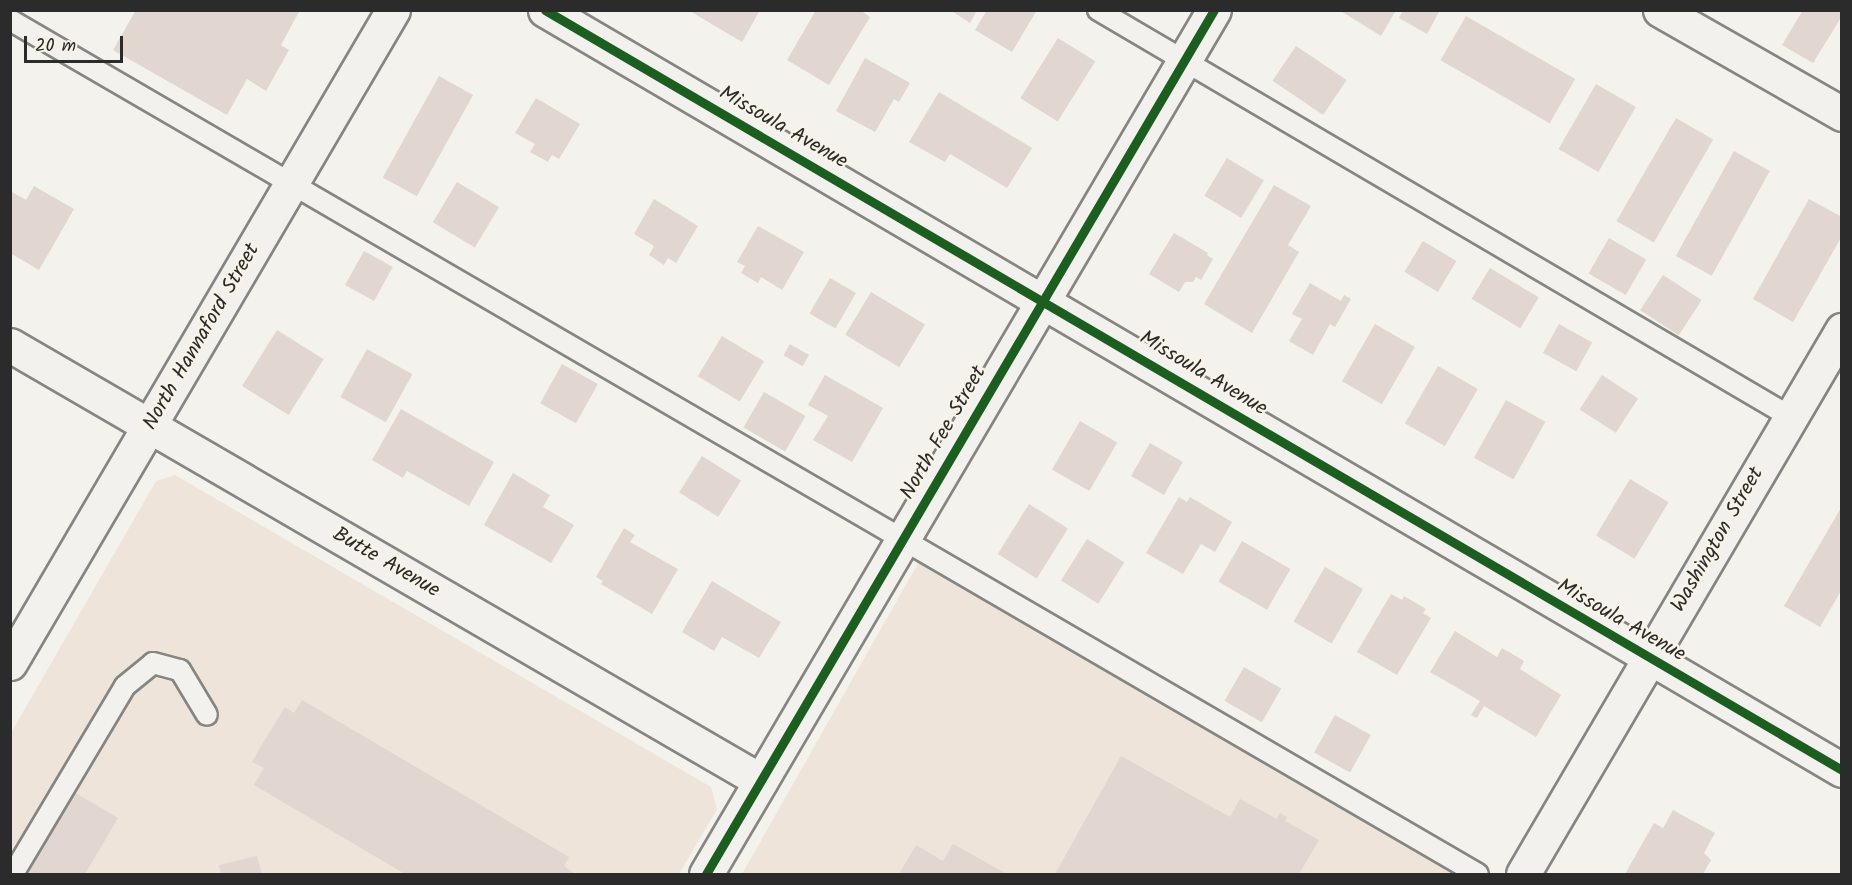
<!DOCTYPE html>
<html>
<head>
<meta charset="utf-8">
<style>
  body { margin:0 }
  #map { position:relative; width:1852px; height:885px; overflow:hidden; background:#f4f2ec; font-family:Kalam,sans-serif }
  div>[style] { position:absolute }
  .built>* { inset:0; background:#efe4da }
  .building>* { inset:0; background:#e1d6d0; transform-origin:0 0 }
  .roads { filter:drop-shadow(2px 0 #858582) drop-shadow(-2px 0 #858582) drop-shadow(0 2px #858582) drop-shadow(0 -2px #858582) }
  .service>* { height:20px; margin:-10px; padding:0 10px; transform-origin:10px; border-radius:10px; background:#f2f1ed }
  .minor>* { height:33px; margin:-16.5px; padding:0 16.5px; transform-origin:16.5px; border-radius:16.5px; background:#f2f1ed }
  .cycleway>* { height:9px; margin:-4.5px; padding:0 4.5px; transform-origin:4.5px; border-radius:4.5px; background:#1b5e20 }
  span { translate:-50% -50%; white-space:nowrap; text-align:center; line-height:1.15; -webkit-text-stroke:5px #f7f3e8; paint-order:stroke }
  .street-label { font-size:21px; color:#2b2b2b }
  .frame { position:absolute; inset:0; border:12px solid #2b2b2b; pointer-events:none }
  .scale { position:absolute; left:24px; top:36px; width:99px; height:27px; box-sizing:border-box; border:3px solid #2b2b2b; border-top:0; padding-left:8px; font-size:18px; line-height:21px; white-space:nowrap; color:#2b2b2b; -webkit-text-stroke:4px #f7f3e8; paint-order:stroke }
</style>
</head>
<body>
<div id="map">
  <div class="built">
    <i style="clip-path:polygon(175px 475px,711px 787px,717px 809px,679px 874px,11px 874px,11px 733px,156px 481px)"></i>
    <i style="clip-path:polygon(925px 551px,1478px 874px,742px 874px)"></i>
  </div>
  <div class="building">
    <i style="clip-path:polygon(136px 10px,300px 10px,281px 45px,289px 50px,266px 91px,247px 79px,227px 115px,113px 50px)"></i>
    <i style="clip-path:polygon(688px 10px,760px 10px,742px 42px)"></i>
    <i style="clip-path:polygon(816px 10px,860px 10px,870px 17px,829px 85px,787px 60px)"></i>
    <i style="clip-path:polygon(950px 10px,977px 10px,970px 23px)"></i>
    <i style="clip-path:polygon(987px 10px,1037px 10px,1012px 52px,975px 30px)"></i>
    <i style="clip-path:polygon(1339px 10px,1396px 10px,1381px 36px)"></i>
    <i style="clip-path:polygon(1403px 10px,1440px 10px,1427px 34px,1399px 18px)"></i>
    <i style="clip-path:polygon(1803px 10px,1842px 10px,1842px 16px,1813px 63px,1782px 45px)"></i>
    <i style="left:1466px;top:16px;width:126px;height:51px;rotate:30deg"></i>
    <i style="left:1058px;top:38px;width:44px;height:71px;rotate:32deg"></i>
    <i style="left:1296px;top:46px;width:61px;height:42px;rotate:34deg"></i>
    <i style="clip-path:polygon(865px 58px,910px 83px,899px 102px,894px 99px,875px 132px,836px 111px)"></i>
    <i style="left:439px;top:76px;width:39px;height:116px;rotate:29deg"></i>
    <i style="left:1596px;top:84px;width:46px;height:75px;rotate:30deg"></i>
    <i style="clip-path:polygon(939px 92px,1032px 148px,1007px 188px,950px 154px,945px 162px,909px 142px)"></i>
    <i style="clip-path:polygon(536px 98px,580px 124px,559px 159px,552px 155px,548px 162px,530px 152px,535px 144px,515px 133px)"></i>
    <i style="left:1676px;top:118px;width:43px;height:119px;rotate:30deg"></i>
    <i style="left:1734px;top:151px;width:41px;height:120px;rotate:29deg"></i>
    <i style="left:1227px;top:158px;width:43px;height:44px;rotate:31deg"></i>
    <i style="left:457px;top:182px;width:49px;height:47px;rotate:31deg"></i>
    <i style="clip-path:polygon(1274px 185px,1311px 206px,1288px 245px,1299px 252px,1252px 333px,1204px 304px)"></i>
    <i style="clip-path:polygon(34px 186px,74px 209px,39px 270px,10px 253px,10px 191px,26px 200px)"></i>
    <i style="clip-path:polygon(654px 199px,698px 226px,676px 263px,668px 258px,664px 265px,649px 255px,654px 246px,634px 234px)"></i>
    <i style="clip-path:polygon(1809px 199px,1842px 217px,1842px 236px,1793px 322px,1753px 299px)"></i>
    <i style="clip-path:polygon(758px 226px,804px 252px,782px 290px,761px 277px,758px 283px,741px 273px,745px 266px,737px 262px)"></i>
    <i style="clip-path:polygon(1174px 233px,1208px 253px,1207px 255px,1213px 259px,1201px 280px,1196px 277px,1193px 282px,1185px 282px,1179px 292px,1149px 274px)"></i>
    <i style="left:1609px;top:238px;width:43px;height:41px;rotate:30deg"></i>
    <i style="left:1423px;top:241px;width:39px;height:36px;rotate:31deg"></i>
    <i style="left:364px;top:251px;width:33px;height:39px;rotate:29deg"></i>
    <i style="left:1490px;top:268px;width:57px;height:36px;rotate:31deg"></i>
    <i style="left:1663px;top:275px;width:46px;height:42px;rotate:33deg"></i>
    <i style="left:830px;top:278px;width:30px;height:41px;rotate:30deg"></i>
    <i style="clip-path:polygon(1310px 283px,1341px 301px,1344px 295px,1351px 299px,1335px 327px,1330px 324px,1313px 355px,1289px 341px,1302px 319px,1292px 314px)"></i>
    <i style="left:871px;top:292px;width:63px;height:50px;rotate:31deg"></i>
    <i style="left:1375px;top:324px;width:46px;height:66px;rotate:30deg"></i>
    <i style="left:1559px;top:324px;width:38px;height:33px;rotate:29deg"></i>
    <i style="left:277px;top:330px;width:55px;height:66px;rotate:32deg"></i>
    <i style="left:722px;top:336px;width:49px;height:47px;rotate:31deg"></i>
    <i style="left:790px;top:344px;width:22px;height:13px;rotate:30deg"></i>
    <i style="left:367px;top:349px;width:52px;height:55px;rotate:29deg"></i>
    <i style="left:562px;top:364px;width:41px;height:45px;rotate:29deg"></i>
    <i style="left:1438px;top:366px;width:46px;height:66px;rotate:30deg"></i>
    <i style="clip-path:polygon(825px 375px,883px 408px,852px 462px,813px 440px,828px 416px,808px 405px)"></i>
    <i style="left:1602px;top:375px;width:43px;height:41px;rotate:33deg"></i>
    <i style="left:764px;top:392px;width:48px;height:41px;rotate:30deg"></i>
    <i style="left:1506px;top:400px;width:45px;height:66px;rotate:29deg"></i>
    <i style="clip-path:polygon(401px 409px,494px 462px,469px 506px,407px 471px,403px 478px,372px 460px)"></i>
    <i style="left:1080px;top:421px;width:43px;height:56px;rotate:30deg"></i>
    <i style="left:1150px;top:443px;width:38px;height:38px;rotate:30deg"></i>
    <i style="left:702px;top:456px;width:46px;height:43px;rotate:32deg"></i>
    <i style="clip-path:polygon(513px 473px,550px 495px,543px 507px,574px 525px,551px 563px,484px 525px)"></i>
    <i style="left:1630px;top:479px;width:45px;height:66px;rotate:31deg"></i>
    <i style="clip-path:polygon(1179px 497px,1187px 502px,1190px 497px,1232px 522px,1215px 552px,1201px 544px,1183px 574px,1146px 553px)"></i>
    <i style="left:1029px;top:504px;width:46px;height:59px;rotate:32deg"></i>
    <i style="clip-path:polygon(1842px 506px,1842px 589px,1820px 627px,1784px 606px)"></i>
    <i style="clip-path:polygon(624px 528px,635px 535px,630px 542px,678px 569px,652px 614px,601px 584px,603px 581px,596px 577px)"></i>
    <i style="left:1087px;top:539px;width:44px;height:49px;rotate:32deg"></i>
    <i style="left:1242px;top:541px;width:56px;height:47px;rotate:30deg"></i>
    <i style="left:1325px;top:567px;width:44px;height:63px;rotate:30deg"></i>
    <i style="clip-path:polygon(712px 581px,781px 622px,759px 658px,722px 637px,714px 651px,682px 632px)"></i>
    <i style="clip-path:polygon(1391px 594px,1402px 600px,1404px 596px,1426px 609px,1423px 613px,1431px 618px,1397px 675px,1357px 652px)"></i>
    <i style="clip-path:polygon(1455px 631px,1497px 657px,1502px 648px,1524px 661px,1520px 669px,1561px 695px,1536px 737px,1484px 706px,1477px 718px,1471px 715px,1480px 701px,1430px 672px)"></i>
    <i style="left:1244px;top:667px;width:43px;height:39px;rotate:30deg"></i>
    <i style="clip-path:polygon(302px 700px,569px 857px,564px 866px,575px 874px,405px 874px,254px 785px,264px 768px,252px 762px,258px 751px,285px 707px,294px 713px)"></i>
    <i style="left:1335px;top:715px;width:41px;height:43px;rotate:29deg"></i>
    <i style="clip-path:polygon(1121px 756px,1230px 817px,1240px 799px,1277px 819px,1280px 813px,1287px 817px,1285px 821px,1319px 840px,1299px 874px,1055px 874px)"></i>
    <i style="clip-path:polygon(74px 792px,118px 818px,85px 874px,26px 874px)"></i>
    <i style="clip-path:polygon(1673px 810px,1715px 833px,1704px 853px,1711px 860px,1703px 874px,1625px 874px,1654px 823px,1663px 828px)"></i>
    <i style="clip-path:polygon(953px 844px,1007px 874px,899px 874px,916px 845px,943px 861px)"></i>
    <i style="clip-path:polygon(257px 856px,262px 874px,221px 874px,219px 865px)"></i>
  </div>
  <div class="roads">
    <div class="service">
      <i style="left:1098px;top:10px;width:804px;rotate:30.43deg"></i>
      <i style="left:10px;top:20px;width:1698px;rotate:30.19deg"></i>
      <i style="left:13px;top:874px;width:219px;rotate:-59.2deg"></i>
      <i style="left:125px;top:686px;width:36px;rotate:-39deg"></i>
      <i style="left:153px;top:663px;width:28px;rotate:15deg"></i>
      <i style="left:180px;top:670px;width:52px;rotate:59deg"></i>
    </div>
    <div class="minor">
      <i style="left:545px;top:10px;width:1503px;rotate:30.37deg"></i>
      <i style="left:1660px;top:10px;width:210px;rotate:29.7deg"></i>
      <i style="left:10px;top:345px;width:868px;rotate:30.14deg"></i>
      <i style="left:10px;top:663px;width:757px;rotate:-59.61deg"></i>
      <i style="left:706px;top:874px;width:1002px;rotate:-59.55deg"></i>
      <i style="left:1523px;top:874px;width:631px;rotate:-59.61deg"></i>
    </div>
  </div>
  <div class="cycleway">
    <i style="left:545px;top:10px;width:1503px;rotate:30.37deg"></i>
    <i style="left:706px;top:874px;width:1002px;rotate:-59.55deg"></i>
  </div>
  <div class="street-label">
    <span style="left:783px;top:128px;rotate:30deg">Missoula Avenue</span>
    <span style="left:202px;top:337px;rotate:-60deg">North Hannaford Street</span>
    <span style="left:1203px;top:374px;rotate:31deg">Missoula Avenue</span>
    <span style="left:944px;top:433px;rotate:-60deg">North Fee Street</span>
    <span style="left:1718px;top:540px;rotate:-60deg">Washington Street</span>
    <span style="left:386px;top:563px;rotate:30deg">Butte Avenue</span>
    <span style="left:1621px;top:621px;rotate:30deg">Missoula Avenue</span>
  </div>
  <div class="frame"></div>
  <div class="scale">20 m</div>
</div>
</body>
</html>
